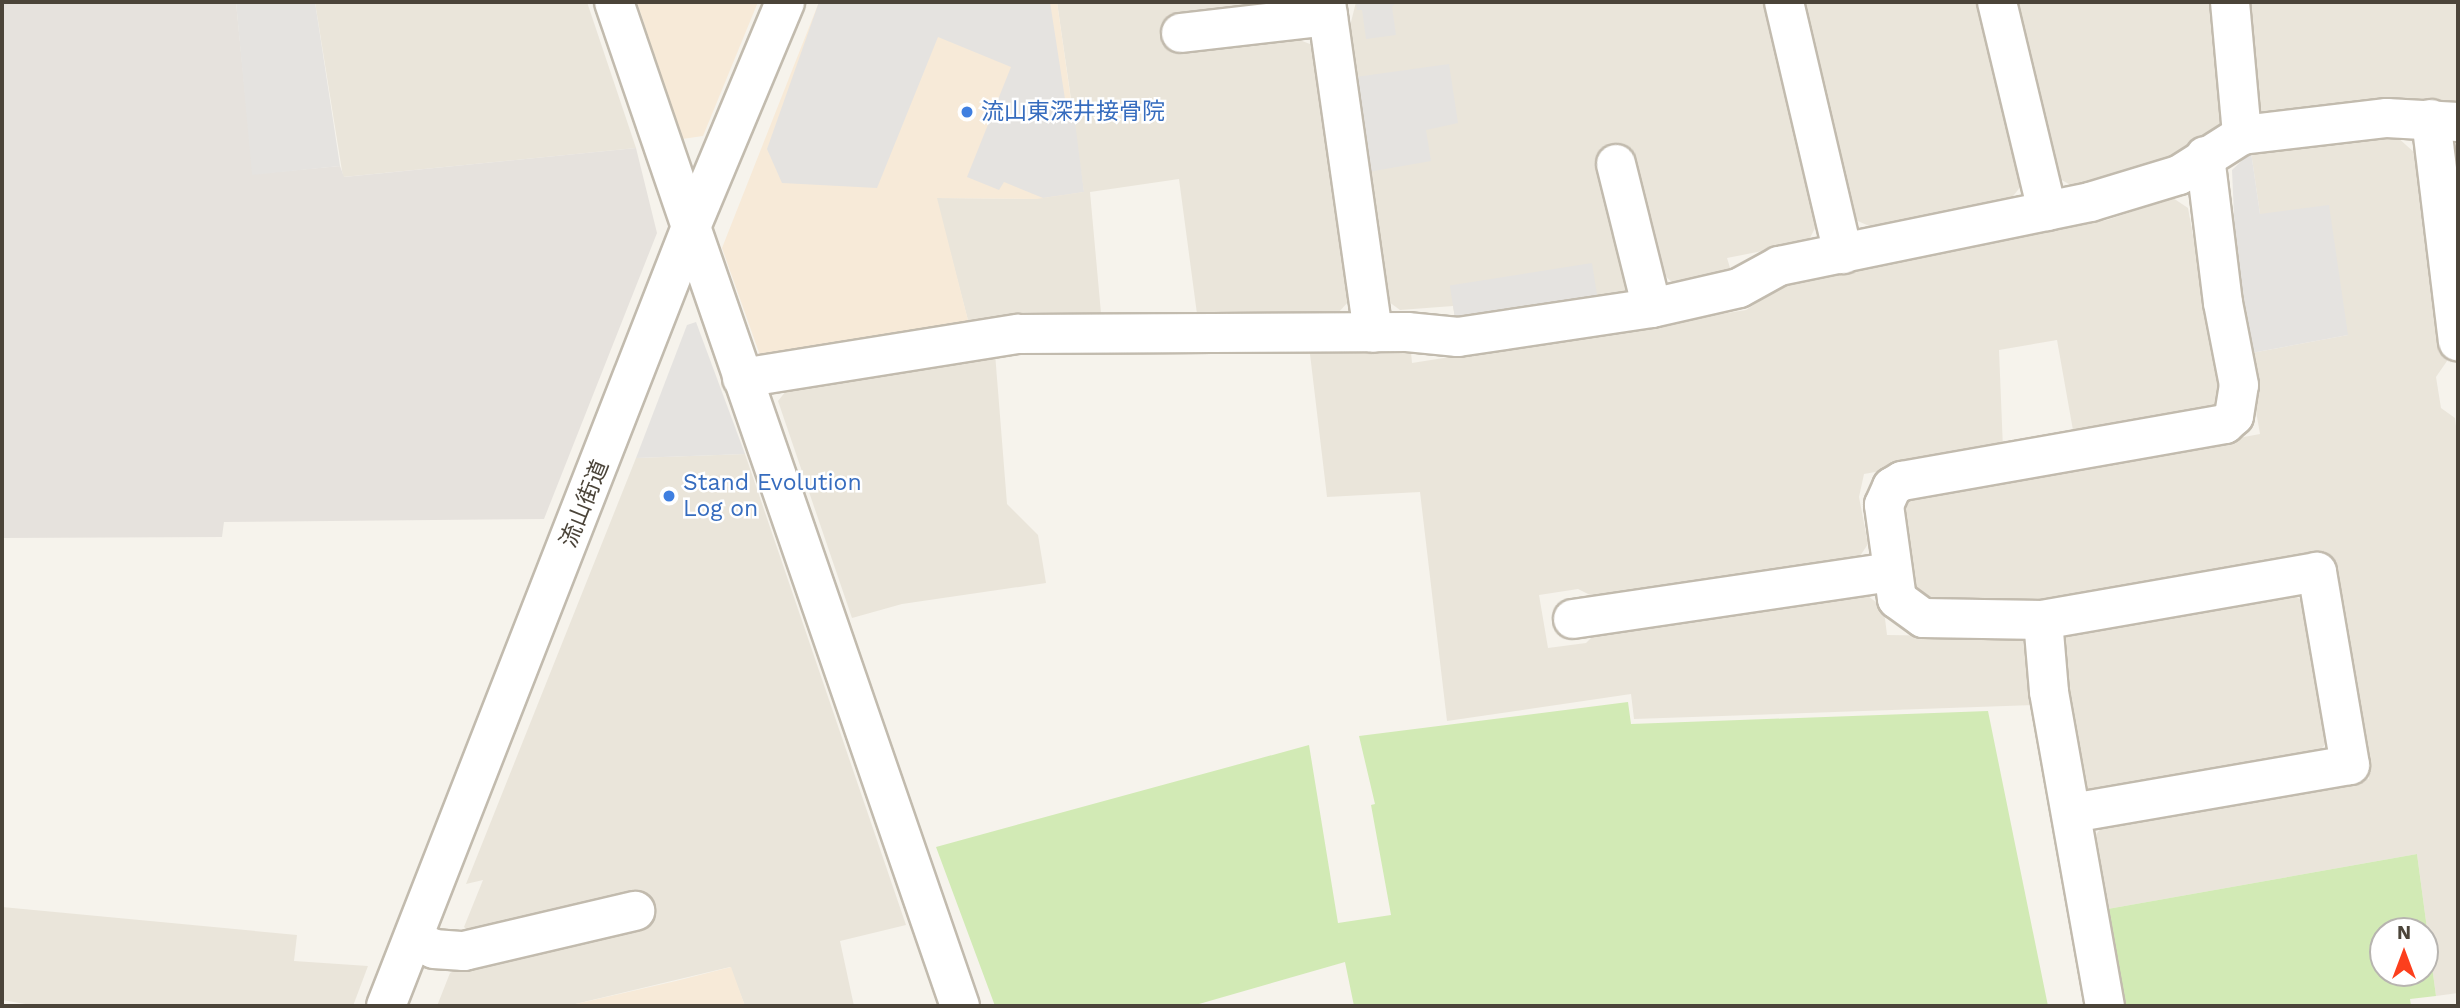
<!DOCTYPE html>
<html>
<head>
<meta charset="utf-8">
<style>
  body { margin:0 }
  #map { position:relative; width:2460px; height:1008px; overflow:hidden; background:#f6f3ec; font-family:"Work Sans","Noto Sans JP",sans-serif }
  div>[style] { position:absolute }
  .residential>* { inset:0; background:#eae5da }
  .commercial>* { inset:0; background:#f7ead8 }
  .industrial>* { inset:0; background:#e6e2dd }
  .green>* { inset:0; background:#d2eab5 }
  .parking>* { inset:0; background:#e5e3e0; transform-origin:0 0 }
  .roads { filter:drop-shadow(2px 0 #c2bbae) drop-shadow(-2px 0 #c2bbae) drop-shadow(0 2px #c2bbae) drop-shadow(0 -2px #c2bbae) }
  .minor>* { height:38px; margin:-19px; padding:0 19px; transform-origin:19px; border-radius:19px; background:#fff }
  .tertiary>* { height:38px; margin:-19px; padding:0 19px; transform-origin:19px; border-radius:19px; background:#fff }
  .dots>* { width:19px; height:19px; translate:-50% -50%; box-sizing:border-box; border:4px solid #fff; border-radius:50% }
  span { translate:-50% -50%; white-space:nowrap; text-align:center; line-height:1.15; -webkit-text-stroke:5px #fff; paint-order:stroke }
  .shop-label { font-size:23px; color:#366cbe }
  .left { translate:0 -50%; text-align:left }
  .street-label { font-size:23px; color:#4b4439 }
  .frame { position:absolute; inset:0; border:4px solid #4b4439; pointer-events:none }
  .north { position:absolute; left:2369px; top:917px; width:70px; height:70px; box-sizing:border-box; background:#fff; border:2px solid #b7b4b0; border-radius:50%; rotate:0deg; font-size:19px; font-weight:700; line-height:28px; text-align:center; color:#4b4439 }
  .north::after { content:''; display:block; margin:auto; width:24px; height:32px; background:#fc3f1d; clip-path:polygon(50% 0,100% 100%,50% 72%,0 100%) }
</style>
</head>
<body>
<div id="map">
  <div class="residential">
    <i style="clip-path:polygon(315px 2px,587px 2px,636px 148px,343px 177px)"></i>
    <i style="clip-path:polygon(1057px 2px,1299px 2px,1163px 23px,1167px 48px,1287px 35px,1315px 46px,1349px 301px,1337px 314px,1197px 314px,1179px 179px,1090px 192px,1102px 324px,971px 332px,936px 198px,1037px 199px,1071px 99px)"></i>
    <i style="clip-path:polygon(1356px 2px,1763px 2px,1817px 224px,1808px 242px,1727px 258px,1731px 271px,1674px 284px,1651px 263px,1623px 149px,1598px 155px,1631px 290px,1455px 318px,1453px 306px,1400px 310px,1385px 299px,1349px 30px)"></i>
    <i style="clip-path:polygon(1801px 2px,1978px 2px,2021px 186px,2010px 200px,1874px 228px,1853px 219px)"></i>
    <i style="clip-path:polygon(2017px 2px,2215px 2px,2223px 122px,2168px 161px,2076px 188px,2058px 178px)"></i>
    <i style="clip-path:polygon(2247px 2px,2458px 2px,2458px 102px,2385px 101px,2257px 118px)"></i>
    <i style="clip-path:polygon(2395px 135px,2417px 155px,2447px 361px,2436px 377px,2441px 408px,2455px 418px,2458px 443px,2458px 993px,2436px 996px,2417px 854px,2102px 910px,2090px 842px,2102px 827px,2369px 779px,2329px 556px,2031px 605px,1923px 604px,1914px 593px,1902px 513px,1911px 499px,2260px 434px,2246px 354px,2348px 335px,2260px 214px,2251px 152px)"></i>
    <i style="clip-path:polygon(2173px 198px,2188px 208px,2222px 394px,2213px 410px,2074px 436px,2057px 340px,1999px 350px,2003px 449px,1864px 474px,1859px 497px,1868px 544px,1856px 562px,1596px 598px,1578px 589px,1539px 595px,1548px 648px,1586px 643px,1601px 628px,1861px 591px,1876px 602px,1883px 602px,1887px 635px,2020px 637px,2030px 647px,2034px 705px,1634px 719px,1631px 694px,1447px 721px,1420px 492px,1327px 497px,1310px 354px,1411px 352px,1412px 363px,1746px 310px,1783px 285px,2107px 220px)"></i>
    <i style="clip-path:polygon(995px 353px,1007px 504px,1038px 535px,1046px 583px,902px 604px,852px 618px,778px 401px,794px 381px)"></i>
    <i style="clip-path:polygon(745px 454px,906px 925px,840px 941px,854px 1006px,745px 1006px,730px 967px,567px 1006px,437px 1006px,450px 973px,467px 964px,649px 925px,641px 896px,473px 935px,464px 927px,483px 880px,466px 884px,636px 458px)"></i>
    <i style="clip-path:polygon(2289px 591px,2305px 603px,2329px 739px,2317px 755px,2092px 796px,2079px 784px,2059px 645px,2069px 631px)"></i>
    <i style="clip-path:polygon(2px 907px,297px 935px,294px 961px,368px 966px,353px 1006px,37px 1006px,2px 1000px)"></i>
  </div>
  <div class="commercial">
    <i style="clip-path:polygon(637px 2px,758px 2px,703px 136px,682px 139px)"></i>
    <i style="clip-path:polygon(819px 2px,1057px 2px,1084px 192px,1037px 199px,937px 198px,971px 332px,762px 361px,722px 248px)"></i>
    <i style="clip-path:polygon(731px 967px,745px 1006px,567px 1006px,676px 981px)"></i>
  </div>
  <div class="industrial">
    <i style="clip-path:polygon(2px 2px,236px 2px,253px 174px,340px 166px,344px 177px,636px 148px,657px 233px,544px 519px,224px 522px,222px 537px,2px 538px)"></i>
  </div>
  <div class="green">
    <i style="clip-path:polygon(1628px 702px,1631px 724px,1988px 711px,2048px 1006px,1354px 1006px,1345px 962px,1192px 1006px,995px 1006px,936px 847px,1309px 745px,1338px 923px,1391px 915px,1371px 805px,1375px 804px,1359px 736px)"></i>
    <i style="clip-path:polygon(evenodd,2417px 854px,2436px 996px,2410px 999px,2411px 1006px,2119px 1006px,2102px 910px,2417px 854px,2383px 931px,2425px 931px,2425px 973px,2383px 973px,2383px 931px)"></i>
  </div>
  <div class="parking">
    <i style="clip-path:polygon(236px 2px,315px 2px,340px 166px,252px 175px)"></i>
    <i style="clip-path:polygon(819px 2px,1050px 2px,1065px 99px,1072px 99px,1084px 192px,1043px 198px,1004px 182px,999px 190px,967px 177px,1011px 67px,938px 37px,877px 188px,782px 183px,767px 149px)"></i>
    <i style="clip-path:polygon(1356px 2px,1396px 2px,1392px 7px,1396px 35px,1366px 39px,1362px 10px,1357px 10px)"></i>
    <i style="clip-path:polygon(1449px 64px,1458px 123px,1426px 130px,1431px 161px,1368px 172px,1356px 77px)"></i>
    <i style="clip-path:polygon(2251px 152px,2260px 214px,2329px 205px,2348px 335px,2246px 354px,2238px 307px,2232px 170px)"></i>
    <i style="left:1592px;top:263px;width:33px;height:144px;rotate:81deg"></i>
    <i style="clip-path:polygon(696px 322px,745px 454px,636px 458px,687px 325px)"></i>
  </div>
  <div class="roads">
    <div class="minor">
      <i style="left:614px;top:2px;width:238px;rotate:71.1deg"></i>
      <i style="left:1326px;top:2px;width:334px;rotate:81.9deg"></i>
      <i style="left:1784px;top:2px;width:259px;rotate:76.8deg"></i>
      <i style="left:1997px;top:2px;width:215px;rotate:76.5deg"></i>
      <i style="left:2230px;top:2px;width:134px;rotate:84.8deg"></i>
      <i style="left:1181px;top:33px;width:148px;rotate:-6.6deg"></i>
      <i style="left:2431px;top:119px;width:224px;rotate:83.1deg"></i>
      <i style="left:1616px;top:164px;width:148px;rotate:76deg"></i>
      <i style="left:742px;top:378px;width:279px;rotate:-9.1deg"></i>
      <i style="left:1018px;top:334px;width:389px;rotate:-0.3deg"></i>
      <i style="left:1407px;top:332px;width:51px;rotate:5.6deg"></i>
      <i style="left:1458px;top:337px;width:196px;rotate:-8.5deg"></i>
      <i style="left:1652px;top:308px;width:89px;rotate:-12.9deg"></i>
      <i style="left:1739px;top:288px;width:46px;rotate:-28.8deg"></i>
      <i style="left:1779px;top:266px;width:318px;rotate:-11.6deg"></i>
      <i style="left:2090px;top:202px;width:93px;rotate:-16.9deg"></i>
      <i style="left:2179px;top:175px;width:75px;rotate:-32.4deg"></i>
      <i style="left:2242px;top:135px;width:146px;rotate:-6.7deg"></i>
      <i style="left:2387px;top:118px;width:71px;rotate:3.2deg"></i>
      <i style="left:1573px;top:619px;width:323px;rotate:-8.4deg"></i>
      <i style="left:2043px;top:620px;width:72px;rotate:85.2deg"></i>
      <i style="left:2049px;top:692px;width:319px;rotate:79.9deg"></i>
      <i style="left:2072px;top:813px;width:282px;rotate:-9.8deg"></i>
      <i style="left:2350px;top:765px;width:196px;rotate:-99.7deg"></i>
      <i style="left:2317px;top:572px;width:278px;rotate:170.1deg"></i>
      <i style="left:2043px;top:620px;width:120px;rotate:-179deg"></i>
      <i style="left:1923px;top:618px;width:32px;rotate:-144deg"></i>
      <i style="left:1897px;top:599px;width:95px;rotate:-97.9deg"></i>
      <i style="left:1884px;top:505px;width:20px;rotate:-66deg"></i>
      <i style="left:1892px;top:487px;width:12px;rotate:-31deg"></i>
      <i style="left:1902px;top:481px;width:328px;rotate:-10deg"></i>
      <i style="left:2225px;top:424px;width:12px;rotate:-42deg"></i>
      <i style="left:2234px;top:416px;width:31px;rotate:-81deg"></i>
      <i style="left:2239px;top:385px;width:84px;rotate:-101deg"></i>
      <i style="left:2223px;top:303px;width:148px;rotate:-97deg"></i>
      <i style="left:413px;top:939px;width:23px;rotate:25deg"></i>
      <i style="left:434px;top:949px;width:30px;rotate:4deg"></i>
      <i style="left:464px;top:951px;width:176px;rotate:-13.2deg"></i>
    </div>
    <div class="tertiary">
      <i style="left:691px;top:227px;width:824px;rotate:70.95deg"></i>
      <i style="left:386px;top:1006px;width:837px;rotate:-68.62deg"></i>
      <i style="left:691px;top:227px;width:244px;rotate:-67.3deg"></i>
    </div>
  </div>
  <div class="dots">
    <i style="left:967px;top:112px;background:#3f7fe0"></i>
    <i style="left:669px;top:496px;background:#3f7fe0"></i>
  </div>
  <div class="shop-label">
    <span class="left" style="left:981px;top:112px">流山東深井接骨院</span>
    <span class="left" style="left:683px;top:496px">Stand Evolution<br>Log on</span>
  </div>
  <div class="street-label">
    <span style="left:585px;top:504px;rotate:-68deg">流山街道</span>
  </div>
  <div class="frame"></div>
  <div class="north">N</div>
</div>
</body>
</html>
